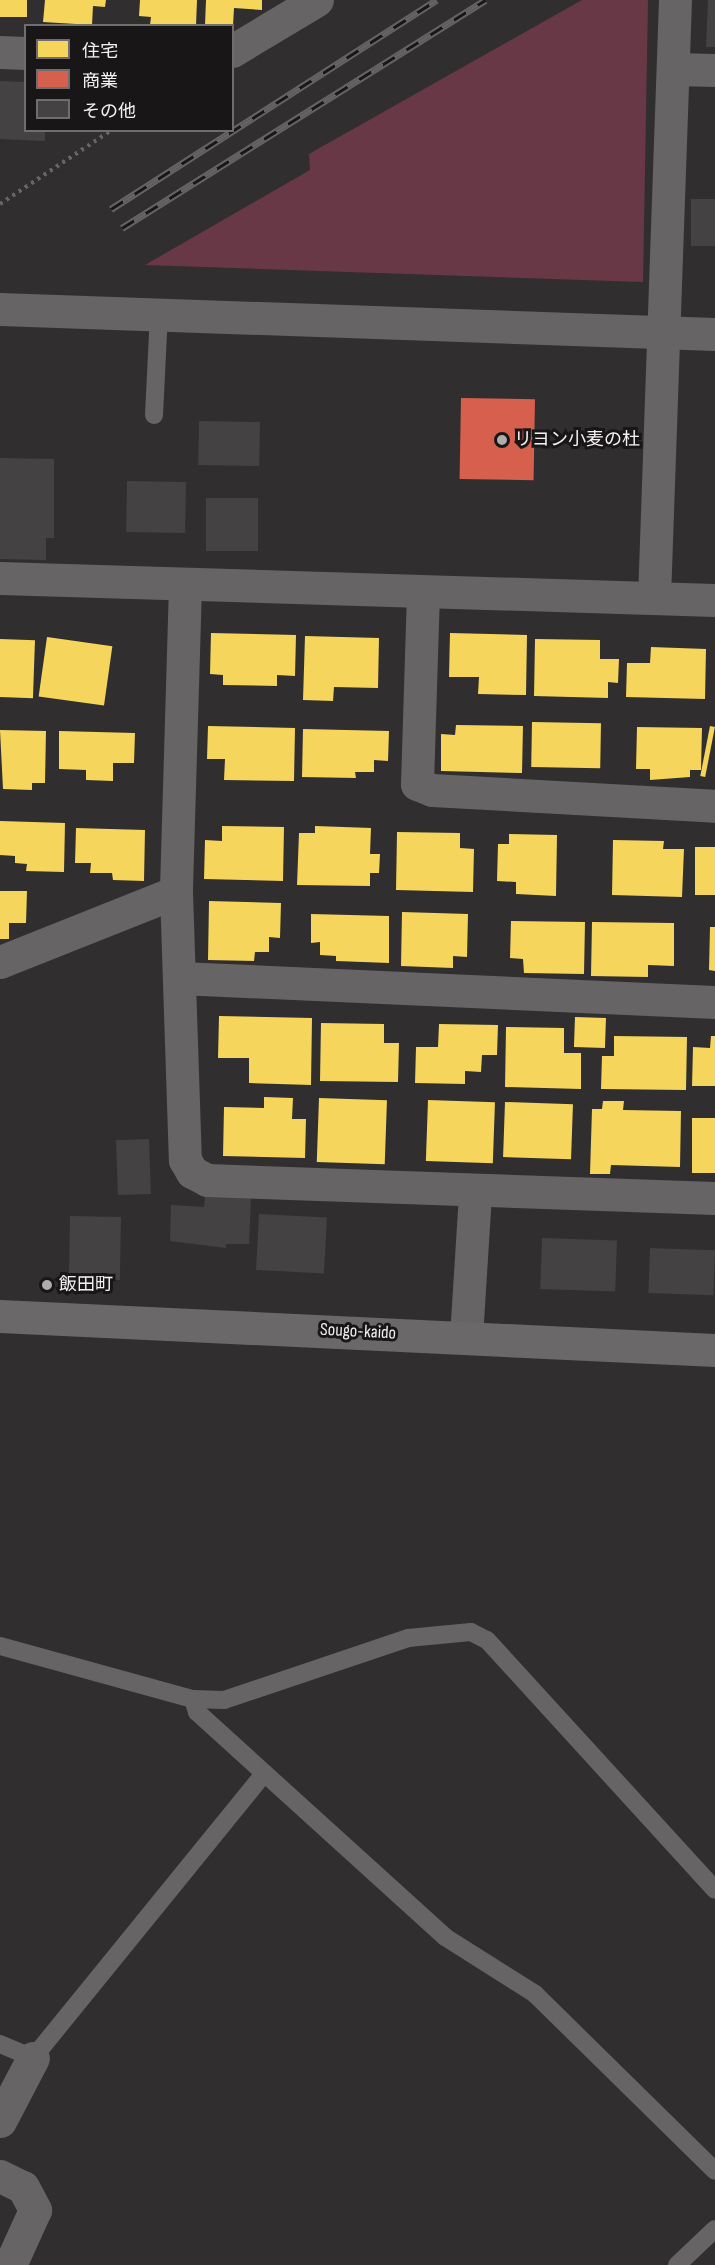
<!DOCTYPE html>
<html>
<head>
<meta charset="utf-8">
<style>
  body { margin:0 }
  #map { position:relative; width:715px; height:2265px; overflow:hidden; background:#312e2f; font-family:"Sofia Sans Condensed","Noto Sans JP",sans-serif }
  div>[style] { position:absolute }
  .green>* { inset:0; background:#693847 }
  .homes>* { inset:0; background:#f6d55c; transform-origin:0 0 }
  .shops>* { inset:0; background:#d6604d; transform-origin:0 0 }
  .building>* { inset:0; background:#454243; transform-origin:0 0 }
  .path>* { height:4px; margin-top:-2px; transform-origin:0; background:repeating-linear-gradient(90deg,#676566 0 3px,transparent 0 7.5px) }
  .service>* { height:18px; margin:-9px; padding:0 9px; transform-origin:9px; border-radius:9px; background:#666465 }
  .minor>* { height:33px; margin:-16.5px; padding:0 16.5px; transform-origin:16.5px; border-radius:16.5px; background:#666465 }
  .tertiary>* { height:33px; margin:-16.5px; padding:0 16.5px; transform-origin:16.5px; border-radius:16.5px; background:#666465 }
  .trunk>* { height:33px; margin:-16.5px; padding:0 16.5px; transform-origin:16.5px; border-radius:16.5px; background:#6a6868 }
  .rail>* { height:7px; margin-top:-3.5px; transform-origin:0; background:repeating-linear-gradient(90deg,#181616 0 14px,#656464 0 28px); box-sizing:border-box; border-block:2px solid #656464 }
  .dots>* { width:16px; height:16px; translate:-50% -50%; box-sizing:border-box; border:3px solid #181616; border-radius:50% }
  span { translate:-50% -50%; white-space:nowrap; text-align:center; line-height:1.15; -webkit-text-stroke:6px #181616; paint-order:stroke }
  .poi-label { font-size:18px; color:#f4f0f1 }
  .left { translate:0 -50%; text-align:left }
  .street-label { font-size:18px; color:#f4f0f1 }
  .legend { position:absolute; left:24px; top:24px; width:210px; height:108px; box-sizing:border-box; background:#181616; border:2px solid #706d6e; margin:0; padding:8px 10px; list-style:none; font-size:18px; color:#f4f0f1 }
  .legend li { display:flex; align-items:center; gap:12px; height:30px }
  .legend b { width:30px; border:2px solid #706d6e }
</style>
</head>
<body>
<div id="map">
  <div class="green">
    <i style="clip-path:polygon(582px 0,648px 0,643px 282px,145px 265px,310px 170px,309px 154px)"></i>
  </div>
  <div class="homes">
    <i style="left:0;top:0;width:27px;height:17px"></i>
    <i style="clip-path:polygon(45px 0,106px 0,105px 7px,93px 6px,92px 25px,43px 22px)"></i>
    <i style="clip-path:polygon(140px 0,197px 0,196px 26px,150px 25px,151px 17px,139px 16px)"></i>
    <i style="clip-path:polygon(206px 0,262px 0,262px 10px,234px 8px,233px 26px,205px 25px)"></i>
    <i style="clip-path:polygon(211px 633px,296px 635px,295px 676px,277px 675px,277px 686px,223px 685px,223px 675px,210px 674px)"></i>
    <i style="clip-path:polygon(450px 633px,527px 635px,526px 695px,478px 694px,479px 677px,449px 677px)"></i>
    <i style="clip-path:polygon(305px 636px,379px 638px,378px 688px,334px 687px,333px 701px,303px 700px)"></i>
    <i style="left:47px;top:637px;width:66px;height:60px;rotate:8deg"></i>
    <i style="left:0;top:639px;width:35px;height:58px;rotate:2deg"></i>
    <i style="clip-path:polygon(535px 639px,600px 640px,600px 659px,619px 659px,618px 683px,608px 682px,608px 698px,534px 696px)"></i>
    <i style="clip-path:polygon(651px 647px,706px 649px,705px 699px,626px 697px,627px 663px,650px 663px)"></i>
    <i style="left:532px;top:722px;width:69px;height:45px;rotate:1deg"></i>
    <i style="clip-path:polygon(456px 725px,523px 726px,522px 773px,441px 771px,441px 734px,455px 735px)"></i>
    <i style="clip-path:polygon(208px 726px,295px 728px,294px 781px,224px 780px,225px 759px,207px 759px)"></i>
    <i style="left:710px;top:726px;width:5px;height:51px;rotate:11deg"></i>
    <i style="clip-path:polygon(637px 727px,702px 728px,701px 770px,690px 770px,690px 777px,650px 780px,650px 769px,636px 769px)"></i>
    <i style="clip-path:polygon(303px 729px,389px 731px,388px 761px,374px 760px,374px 772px,355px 772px,356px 778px,302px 777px)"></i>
    <i style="clip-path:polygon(0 730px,46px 731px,45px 783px,32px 783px,32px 790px,3px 789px)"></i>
    <i style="clip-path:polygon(59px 731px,135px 733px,134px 763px,113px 763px,113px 781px,86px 780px,86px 770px,59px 769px)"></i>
    <i style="clip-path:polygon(0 821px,65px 823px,64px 872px,26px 871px,27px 864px,15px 863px,15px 856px,0 855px)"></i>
    <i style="clip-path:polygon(222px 826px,284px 827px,283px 881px,204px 879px,205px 840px,222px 841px)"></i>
    <i style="clip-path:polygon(315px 826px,371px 828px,370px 854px,380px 854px,379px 873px,370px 873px,370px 886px,297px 885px,299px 833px,315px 833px)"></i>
    <i style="clip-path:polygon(76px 828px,145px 830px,144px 881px,113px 880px,112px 873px,90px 873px,91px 863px,75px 863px)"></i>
    <i style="clip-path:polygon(397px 832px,460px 833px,460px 848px,474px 849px,473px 892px,396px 890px)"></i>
    <i style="clip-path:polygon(509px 834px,557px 835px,556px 896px,516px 894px,516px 882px,497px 881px,498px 844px,509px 844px)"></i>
    <i style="clip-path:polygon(613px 840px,664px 841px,663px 849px,684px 849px,682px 897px,612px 895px)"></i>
    <i style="left:695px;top:847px;width:20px;height:48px"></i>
    <i style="clip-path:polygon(0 891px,27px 891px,26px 923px,9px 923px,9px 939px,0 939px)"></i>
    <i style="clip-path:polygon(209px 901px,281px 903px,280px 938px,269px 937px,269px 952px,255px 952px,254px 961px,208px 960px)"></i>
    <i style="clip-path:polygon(402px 912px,468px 914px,467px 957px,453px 956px,453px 968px,401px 966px)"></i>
    <i style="clip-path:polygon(311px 914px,389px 916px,389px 963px,336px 961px,336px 956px,320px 955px,320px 942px,311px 943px)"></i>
    <i style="clip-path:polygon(511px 921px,585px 922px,584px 974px,524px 973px,523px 959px,510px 958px)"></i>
    <i style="clip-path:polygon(592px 922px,674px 923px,674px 966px,648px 965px,648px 977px,591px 976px)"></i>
    <i style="clip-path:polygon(710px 927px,715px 927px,715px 971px,709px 970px)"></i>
    <i style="clip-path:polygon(219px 1016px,312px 1018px,311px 1085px,249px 1083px,249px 1058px,218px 1058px)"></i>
    <i style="left:575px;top:1017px;width:31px;height:30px;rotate:2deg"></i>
    <i style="clip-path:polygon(321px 1023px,384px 1024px,384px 1043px,399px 1043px,398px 1082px,320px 1081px)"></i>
    <i style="clip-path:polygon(439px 1024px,498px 1025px,497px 1055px,482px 1055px,481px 1072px,465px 1071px,465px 1084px,415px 1083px,416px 1047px,438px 1047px)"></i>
    <i style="clip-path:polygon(506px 1027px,564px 1028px,564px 1053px,581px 1053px,581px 1089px,505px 1087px)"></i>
    <i style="clip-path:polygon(614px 1036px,687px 1037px,686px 1090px,601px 1089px,602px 1056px,614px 1056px)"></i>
    <i style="clip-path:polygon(711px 1036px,715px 1036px,715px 1086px,692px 1086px,693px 1047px,710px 1048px)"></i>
    <i style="clip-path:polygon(264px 1097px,293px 1098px,292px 1119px,306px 1119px,305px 1158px,223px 1156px,224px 1107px,264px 1108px)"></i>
    <i style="left:319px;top:1098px;width:68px;height:64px;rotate:2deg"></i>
    <i style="left:428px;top:1100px;width:67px;height:61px;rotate:2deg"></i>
    <i style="clip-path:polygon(603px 1101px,624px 1101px,623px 1110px,681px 1111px,680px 1167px,611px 1165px,610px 1174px,590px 1174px,592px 1109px,602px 1109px)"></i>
    <i style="left:505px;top:1102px;width:68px;height:55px;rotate:2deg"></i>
    <i style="left:692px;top:1118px;width:23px;height:55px"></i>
  </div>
  <div class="shops">
    <i style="left:461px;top:398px;width:74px;height:81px;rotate:1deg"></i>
  </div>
  <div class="building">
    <i style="clip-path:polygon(708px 0,715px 0,715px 47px,706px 47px)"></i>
    <i style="clip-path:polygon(0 81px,26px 82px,26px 130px,45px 130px,45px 141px,0 139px)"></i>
    <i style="left:691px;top:199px;width:24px;height:47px"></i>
    <i style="left:199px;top:421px;width:61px;height:44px;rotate:1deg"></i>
    <i style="clip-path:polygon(0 458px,54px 459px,54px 538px,46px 538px,46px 560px,0 559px)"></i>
    <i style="left:127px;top:481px;width:59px;height:51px;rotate:1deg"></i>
    <i style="left:206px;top:498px;width:52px;height:53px"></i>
    <i style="left:149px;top:1139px;width:55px;height:33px;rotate:88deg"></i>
    <i style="clip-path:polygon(205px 1196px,251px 1198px,249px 1244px,226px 1244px,226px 1248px,170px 1241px,171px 1205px,204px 1207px)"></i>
    <i style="left:259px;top:1214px;width:68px;height:56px;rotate:3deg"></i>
    <i style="left:70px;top:1216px;width:51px;height:63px;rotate:1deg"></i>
    <i style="left:542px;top:1238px;width:75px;height:51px;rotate:2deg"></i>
    <i style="left:650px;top:1248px;width:65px;height:45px;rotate:2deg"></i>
  </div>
  <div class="path">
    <i style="left:0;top:204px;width:134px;rotate:-33.5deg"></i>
  </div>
  <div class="service">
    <i style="left:154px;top:415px;width:101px;rotate:-87.2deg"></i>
    <i style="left:0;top:1646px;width:200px;rotate:15.4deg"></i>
    <i style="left:193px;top:1699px;width:31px;rotate:2deg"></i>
    <i style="left:224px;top:1700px;width:194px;rotate:-18.6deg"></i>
    <i style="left:408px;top:1638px;width:63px;rotate:-5.4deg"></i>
    <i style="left:471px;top:1632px;width:18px;rotate:27deg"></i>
    <i style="left:487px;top:1640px;width:338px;rotate:47.6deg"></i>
    <i style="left:193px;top:1699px;width:14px;rotate:73deg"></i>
    <i style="left:197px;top:1712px;width:335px;rotate:42.2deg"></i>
    <i style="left:445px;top:1937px;width:107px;rotate:32.3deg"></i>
    <i style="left:535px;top:1994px;width:252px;rotate:44.5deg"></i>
    <i style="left:0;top:2044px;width:36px;rotate:23deg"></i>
    <i style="left:33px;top:2058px;width:367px;rotate:-50.9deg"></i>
    <i style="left:677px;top:2265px;width:52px;rotate:-43.5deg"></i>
  </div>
  <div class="minor">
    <i style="left:232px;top:51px;width:99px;rotate:-31deg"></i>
    <i style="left:0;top:52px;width:26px;rotate:2deg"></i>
    <i style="left:673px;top:69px;width:42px;rotate:1.4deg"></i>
    <i style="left:0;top:578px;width:715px;rotate:1.76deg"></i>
    <i style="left:185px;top:585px;width:307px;rotate:91.7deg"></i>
    <i style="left:176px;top:892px;width:268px;rotate:88.1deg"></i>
    <i style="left:185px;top:1160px;width:14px;rotate:60deg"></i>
    <i style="left:192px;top:1172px;width:17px;rotate:28deg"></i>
    <i style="left:207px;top:1180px;width:508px;rotate:2.03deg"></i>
    <i style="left:423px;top:592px;width:192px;rotate:91.8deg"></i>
    <i style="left:417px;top:784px;width:16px;rotate:22deg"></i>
    <i style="left:432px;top:790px;width:283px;rotate:3.2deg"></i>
    <i style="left:654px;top:598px;width:598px;rotate:-87.99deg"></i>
    <i style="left:0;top:962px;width:189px;rotate:-21.7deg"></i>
    <i style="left:180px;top:978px;width:536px;rotate:2.57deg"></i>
    <i style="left:466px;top:1337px;width:145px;rotate:-86.4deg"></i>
    <i style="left:0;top:2121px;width:71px;rotate:-62.4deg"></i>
    <i style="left:0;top:2176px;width:25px;rotate:26deg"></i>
    <i style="left:23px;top:2187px;width:26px;rotate:62deg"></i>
    <i style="left:35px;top:2210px;width:60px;rotate:114.4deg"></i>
  </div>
  <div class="tertiary">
    <i style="left:0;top:309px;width:715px;rotate:2deg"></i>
  </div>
  <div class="trunk">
    <i style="left:0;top:1316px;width:716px;rotate:2.72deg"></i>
  </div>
  <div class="rail">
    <i style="left:111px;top:209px;width:387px;rotate:-32.7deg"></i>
    <i style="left:122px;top:228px;width:429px;rotate:-32.1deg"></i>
  </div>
  <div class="dots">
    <i style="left:502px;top:440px;background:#b0acad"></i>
    <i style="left:47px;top:1285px;background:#b0acad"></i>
  </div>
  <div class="poi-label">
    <span class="left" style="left:514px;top:440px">リヨン小麦の杜</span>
    <span class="left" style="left:59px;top:1285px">飯田町</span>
  </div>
  <div class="street-label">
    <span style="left:358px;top:1332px;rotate:3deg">Sougo-kaido</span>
  </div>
  <ul class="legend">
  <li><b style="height:16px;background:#f6d55c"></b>住宅</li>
  <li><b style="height:16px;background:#d6604d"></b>商業</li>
  <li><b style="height:16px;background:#454243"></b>その他</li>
  </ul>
</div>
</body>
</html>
